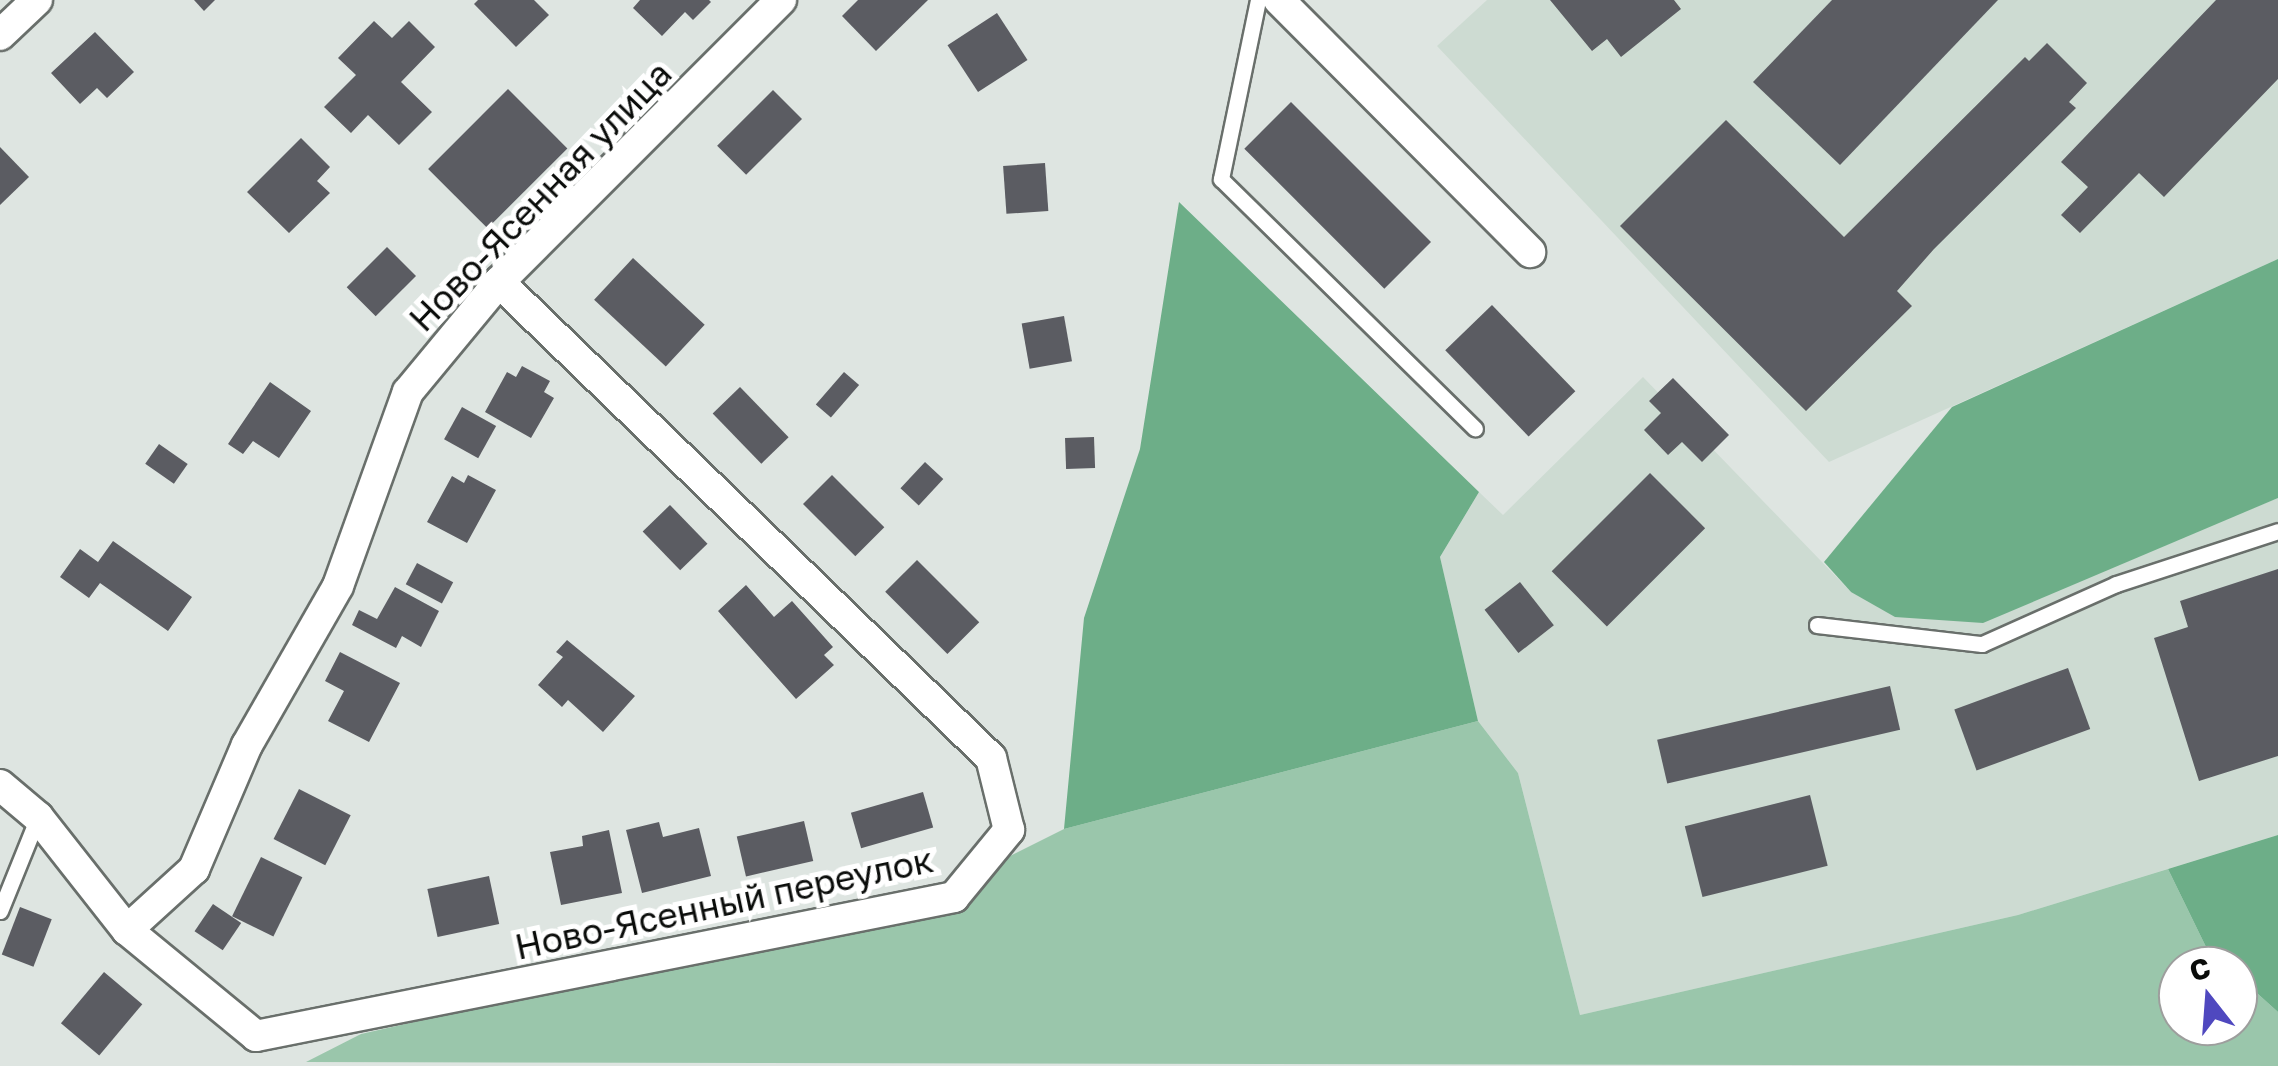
<!DOCTYPE html>
<html>
<head>
<meta charset="utf-8">
<style>
  body { margin:0 }
  #map { position:relative; width:2278px; height:1066px; overflow:hidden; background:#dee5e1; font-family:"Golos Text",sans-serif }
  div>[style] { position:absolute }
  .built>* { inset:0; background:#cddbd2 }
  .green>* { inset:0; background:#9ac6ab }
  .forest>* { inset:0; background:#6dae88 }
  .building>* { inset:0; background:#5b5c62; transform-origin:0 0 }
  .roads { filter:drop-shadow(2px 0 #696f6b) drop-shadow(-2px 0 #696f6b) drop-shadow(0 2px #696f6b) drop-shadow(0 -2px #696f6b) }
  .lane>* { height:15px; margin:-7.5px; padding:0 7.5px; transform-origin:7.5px; border-radius:7.5px; background:#fff }
  .street>* { height:30px; margin:-15px; padding:0 15px; transform-origin:15px; border-radius:15px; background:#fff }
  span { translate:-50% -50%; white-space:nowrap; text-align:center; line-height:1.15; -webkit-text-stroke:10px #fff; paint-order:stroke }
  .street-label { font-size:35px; color:#0a0c0a }
  .north { position:absolute; left:2158px; top:946px; width:100px; height:100px; box-sizing:border-box; background:#fff; border:2px solid #9d9e9d; border-radius:50%; rotate:343deg; font-size:28px; font-weight:700; line-height:40px; text-align:center; color:#0a0c0a }
  .north::after { content:''; display:block; margin:auto; width:35px; height:45px; background:#4f48bf; clip-path:polygon(50% 0,100% 100%,50% 72%,0 100%) }
</style>
</head>
<body>
<div id="map">
  <div class="built">
    <i style="clip-path:polygon(1487px 0,2278px 0,2278px 259px,1829px 462px,1437px 46px)"></i>
    <i style="clip-path:polygon(1643px 377px,1851px 592px,2221px 521px,2278px 498px,2278px 835px,2018px 915px,1580px 1015px,1518px 773px,1478px 721px,1440px 557px,1479px 492px,1503px 515px)"></i>
  </div>
  <div class="green">
    <i style="clip-path:polygon(1478px 721px,1518px 773px,1580px 1015px,2018px 915px,2168px 869px,2207px 949px,2226px 966px,2178px 966px,2178px 1026px,2238px 1026px,2238px 976px,2278px 1012px,2278px 1066px,306px 1062px,361px 1034px,644px 970px,863px 930px,1064px 829px)"></i>
  </div>
  <div class="forest">
    <i style="clip-path:polygon(1179px 202px,1479px 492px,1440px 557px,1478px 721px,1064px 829px,1084px 618px,1140px 449px)"></i>
    <i style="clip-path:polygon(2278px 259px,2278px 498px,1983px 623px,1895px 617px,1851px 592px,1824px 562px,1952px 407px)"></i>
    <i style="clip-path:polygon(2278px 835px,2278px 1012px,2238px 976px,2238px 966px,2226px 966px,2207px 949px,2168px 869px)"></i>
  </div>
  <div class="building">
    <i style="clip-path:polygon(194px 0,215px 0,204px 11px)"></i>
    <i style="clip-path:polygon(478px 0,534px 0,549px 15px,516px 47px,474px 4px)"></i>
    <i style="clip-path:polygon(640px 0,709px 0,711px 2px,693px 20px,685px 12px,662px 36px,633px 8px)"></i>
    <i style="clip-path:polygon(858px 0,928px 0,876px 51px,842px 16px)"></i>
    <i style="clip-path:polygon(1550px 0,1674px 0,1681px 9px,1621px 57px,1607px 39px,1592px 51px)"></i>
    <i style="clip-path:polygon(1832px 0,1998px 0,1840px 165px,1753px 82px)"></i>
    <i style="clip-path:polygon(2216px 0,2278px 0,2278px 79px,2164px 197px,2139px 173px,2080px 233px,2061px 215px,2088px 187px,2061px 162px)"></i>
    <i style="left:997px;top:13px;width:56px;height:59px;rotate:57deg"></i>
    <i style="clip-path:polygon(374px 21px,392px 38px,409px 21px,435px 47px,401px 82px,432px 112px,399px 145px,368px 115px,351px 133px,324px 107px,356px 75px,338px 58px)"></i>
    <i style="clip-path:polygon(95px 32px,134px 72px,107px 98px,97px 88px,80px 104px,51px 73px)"></i>
    <i style="clip-path:polygon(2047px 43px,2087px 83px,2069px 102px,2076px 108px,1934px 249px,1897px 291px,1912px 306px,1806px 411px,1620px 226px,1726px 120px,1844px 237px,2025px 57px,2029px 61px)"></i>
    <i style="left:508px;top:89px;width:84px;height:113px;rotate:45deg"></i>
    <i style="left:773px;top:90px;width:41px;height:79px;rotate:45deg"></i>
    <i style="left:1291px;top:102px;width:198px;height:66px;rotate:45deg"></i>
    <i style="clip-path:polygon(301px 138px,330px 167px,317px 181px,330px 193px,289px 233px,247px 192px)"></i>
    <i style="clip-path:polygon(0 147px,29px 177px,0 205px)"></i>
    <i style="left:1045px;top:163px;width:48px;height:42px;rotate:86deg"></i>
    <i style="left:387px;top:247px;width:41px;height:57px;rotate:45deg"></i>
    <i style="left:633px;top:258px;width:98px;height:57px;rotate:43deg"></i>
    <i style="left:1492px;top:305px;width:120px;height:65px;rotate:46deg"></i>
    <i style="left:1064px;top:316px;width:46px;height:43px;rotate:80deg"></i>
    <i style="clip-path:polygon(522px 366px,550px 381px,544px 392px,554px 398px,531px 438px,485px 412px,507px 372px,516px 377px)"></i>
    <i style="left:844px;top:372px;width:20px;height:43px;rotate:41deg"></i>
    <i style="clip-path:polygon(1673px 378px,1729px 435px,1702px 462px,1682px 442px,1668px 455px,1644px 430px,1661px 413px,1649px 401px)"></i>
    <i style="clip-path:polygon(270px 382px,311px 411px,279px 458px,253px 441px,243px 454px,228px 444px)"></i>
    <i style="left:740px;top:387px;width:70px;height:38px;rotate:46deg"></i>
    <i style="left:462px;top:407px;width:39px;height:37px;rotate:29deg"></i>
    <i style="left:1094px;top:437px;width:31px;height:29px;rotate:88deg"></i>
    <i style="left:159px;top:444px;width:35px;height:24px;rotate:35deg"></i>
    <i style="left:925px;top:462px;width:25px;height:36px;rotate:43deg"></i>
    <i style="left:1650px;top:473px;width:78px;height:139px;rotate:45deg"></i>
    <i style="clip-path:polygon(468px 475px,496px 490px,467px 543px,427px 522px,452px 476px,464px 483px)"></i>
    <i style="left:832px;top:475px;width:74px;height:41px;rotate:45deg"></i>
    <i style="left:670px;top:505px;width:54px;height:38px;rotate:46deg"></i>
    <i style="clip-path:polygon(113px 541px,192px 597px,168px 631px,100px 583px,89px 598px,60px 577px,80px 549px,98px 562px)"></i>
    <i style="left:917px;top:560px;width:88px;height:45px;rotate:45deg"></i>
    <i style="left:417px;top:563px;width:41px;height:24px;rotate:28deg"></i>
    <i style="clip-path:polygon(2278px 569px,2278px 756px,2199px 781px,2154px 638px,2188px 627px,2180px 601px)"></i>
    <i style="left:1520px;top:582px;width:55px;height:45px;rotate:52deg"></i>
    <i style="clip-path:polygon(746px 585px,774px 617px,792px 601px,833px 647px,824px 655px,834px 665px,796px 699px,718px 611px)"></i>
    <i style="clip-path:polygon(395px 587px,439px 611px,421px 647px,402px 636px,396px 648px,352px 625px,359px 610px,377px 619px)"></i>
    <i style="clip-path:polygon(567px 640px,635px 696px,603px 732px,568px 700px,562px 707px,538px 685px,563px 657px,556px 652px)"></i>
    <i style="clip-path:polygon(340px 652px,400px 683px,369px 742px,328px 721px,344px 691px,325px 681px)"></i>
    <i style="left:2068px;top:668px;width:65px;height:121px;rotate:70deg"></i>
    <i style="left:1890px;top:686px;width:45px;height:239px;rotate:77deg"></i>
    <i style="left:299px;top:789px;width:58px;height:56px;rotate:27deg"></i>
    <i style="left:923px;top:792px;width:37px;height:75px;rotate:74deg"></i>
    <i style="left:1810px;top:795px;width:73px;height:129px;rotate:76deg"></i>
    <i style="left:804px;top:821px;width:41px;height:69px;rotate:77deg"></i>
    <i style="clip-path:polygon(659px 822px,663px 837px,699px 828px,711px 876px,642px 893px,626px 830px)"></i>
    <i style="clip-path:polygon(609px 830px,622px 893px,561px 905px,550px 852px,583px 846px,582px 836px)"></i>
    <i style="left:261px;top:857px;width:46px;height:66px;rotate:26deg"></i>
    <i style="left:489px;top:876px;width:49px;height:63px;rotate:78deg"></i>
    <i style="left:213px;top:904px;width:34px;height:33px;rotate:34deg"></i>
    <i style="left:20px;top:907px;width:34px;height:51px;rotate:21deg"></i>
    <i style="left:104px;top:972px;width:50px;height:67px;rotate:40deg"></i>
  </div>
  <div class="roads">
    <div class="lane">
      <i style="left:1258px;top:0;width:183px;rotate:101.7deg"></i>
      <i style="left:1221px;top:179px;width:356px;rotate:44.5deg"></i>
      <i style="left:1817px;top:625px;width:166px;rotate:6.6deg"></i>
      <i style="left:1982px;top:644px;width:147px;rotate:-24.1deg"></i>
      <i style="left:2116px;top:584px;width:170px;rotate:-18.1deg"></i>
      <i style="left:0;top:911px;width:101px;rotate:-68deg"></i>
    </div>
    <div class="street">
      <i style="left:1279px;top:0;width:356px;rotate:45.1deg"></i>
      <i style="left:0;top:35px;width:51px;rotate:-43.4deg"></i>
      <i style="left:0;top:785px;width:50px;rotate:40.1deg"></i>
      <i style="left:38px;top:817px;width:144px;rotate:51.8deg"></i>
      <i style="left:127px;top:930px;width:167px;rotate:39.4deg"></i>
      <i style="left:256px;top:1036px;width:712px;rotate:-11.26deg"></i>
      <i style="left:954px;top:897px;width:87px;rotate:-50.6deg"></i>
      <i style="left:1009px;top:830px;width:74px;rotate:-104deg"></i>
      <i style="left:991px;top:758px;width:685px;rotate:-135.95deg"></i>
      <i style="left:127px;top:930px;width:91px;rotate:-42.3deg"></i>
      <i style="left:194px;top:869px;width:135px;rotate:-66.9deg"></i>
      <i style="left:247px;top:745px;width:183px;rotate:-60.2deg"></i>
      <i style="left:338px;top:586px;width:206px;rotate:-70.2deg"></i>
      <i style="left:408px;top:392px;width:143px;rotate:-50.4deg"></i>
      <i style="left:499px;top:282px;width:399px;rotate:-45deg"></i>
    </div>
  </div>
  <div class="street-label">
    <span style="left:540px;top:196px;rotate:-46deg">Ново-Ясенная улица</span>
    <span style="left:724px;top:903px;rotate:-12deg">Ново-Ясенный переулок</span>
  </div>
  <div class="north">С</div>
</div>
</body>
</html>
